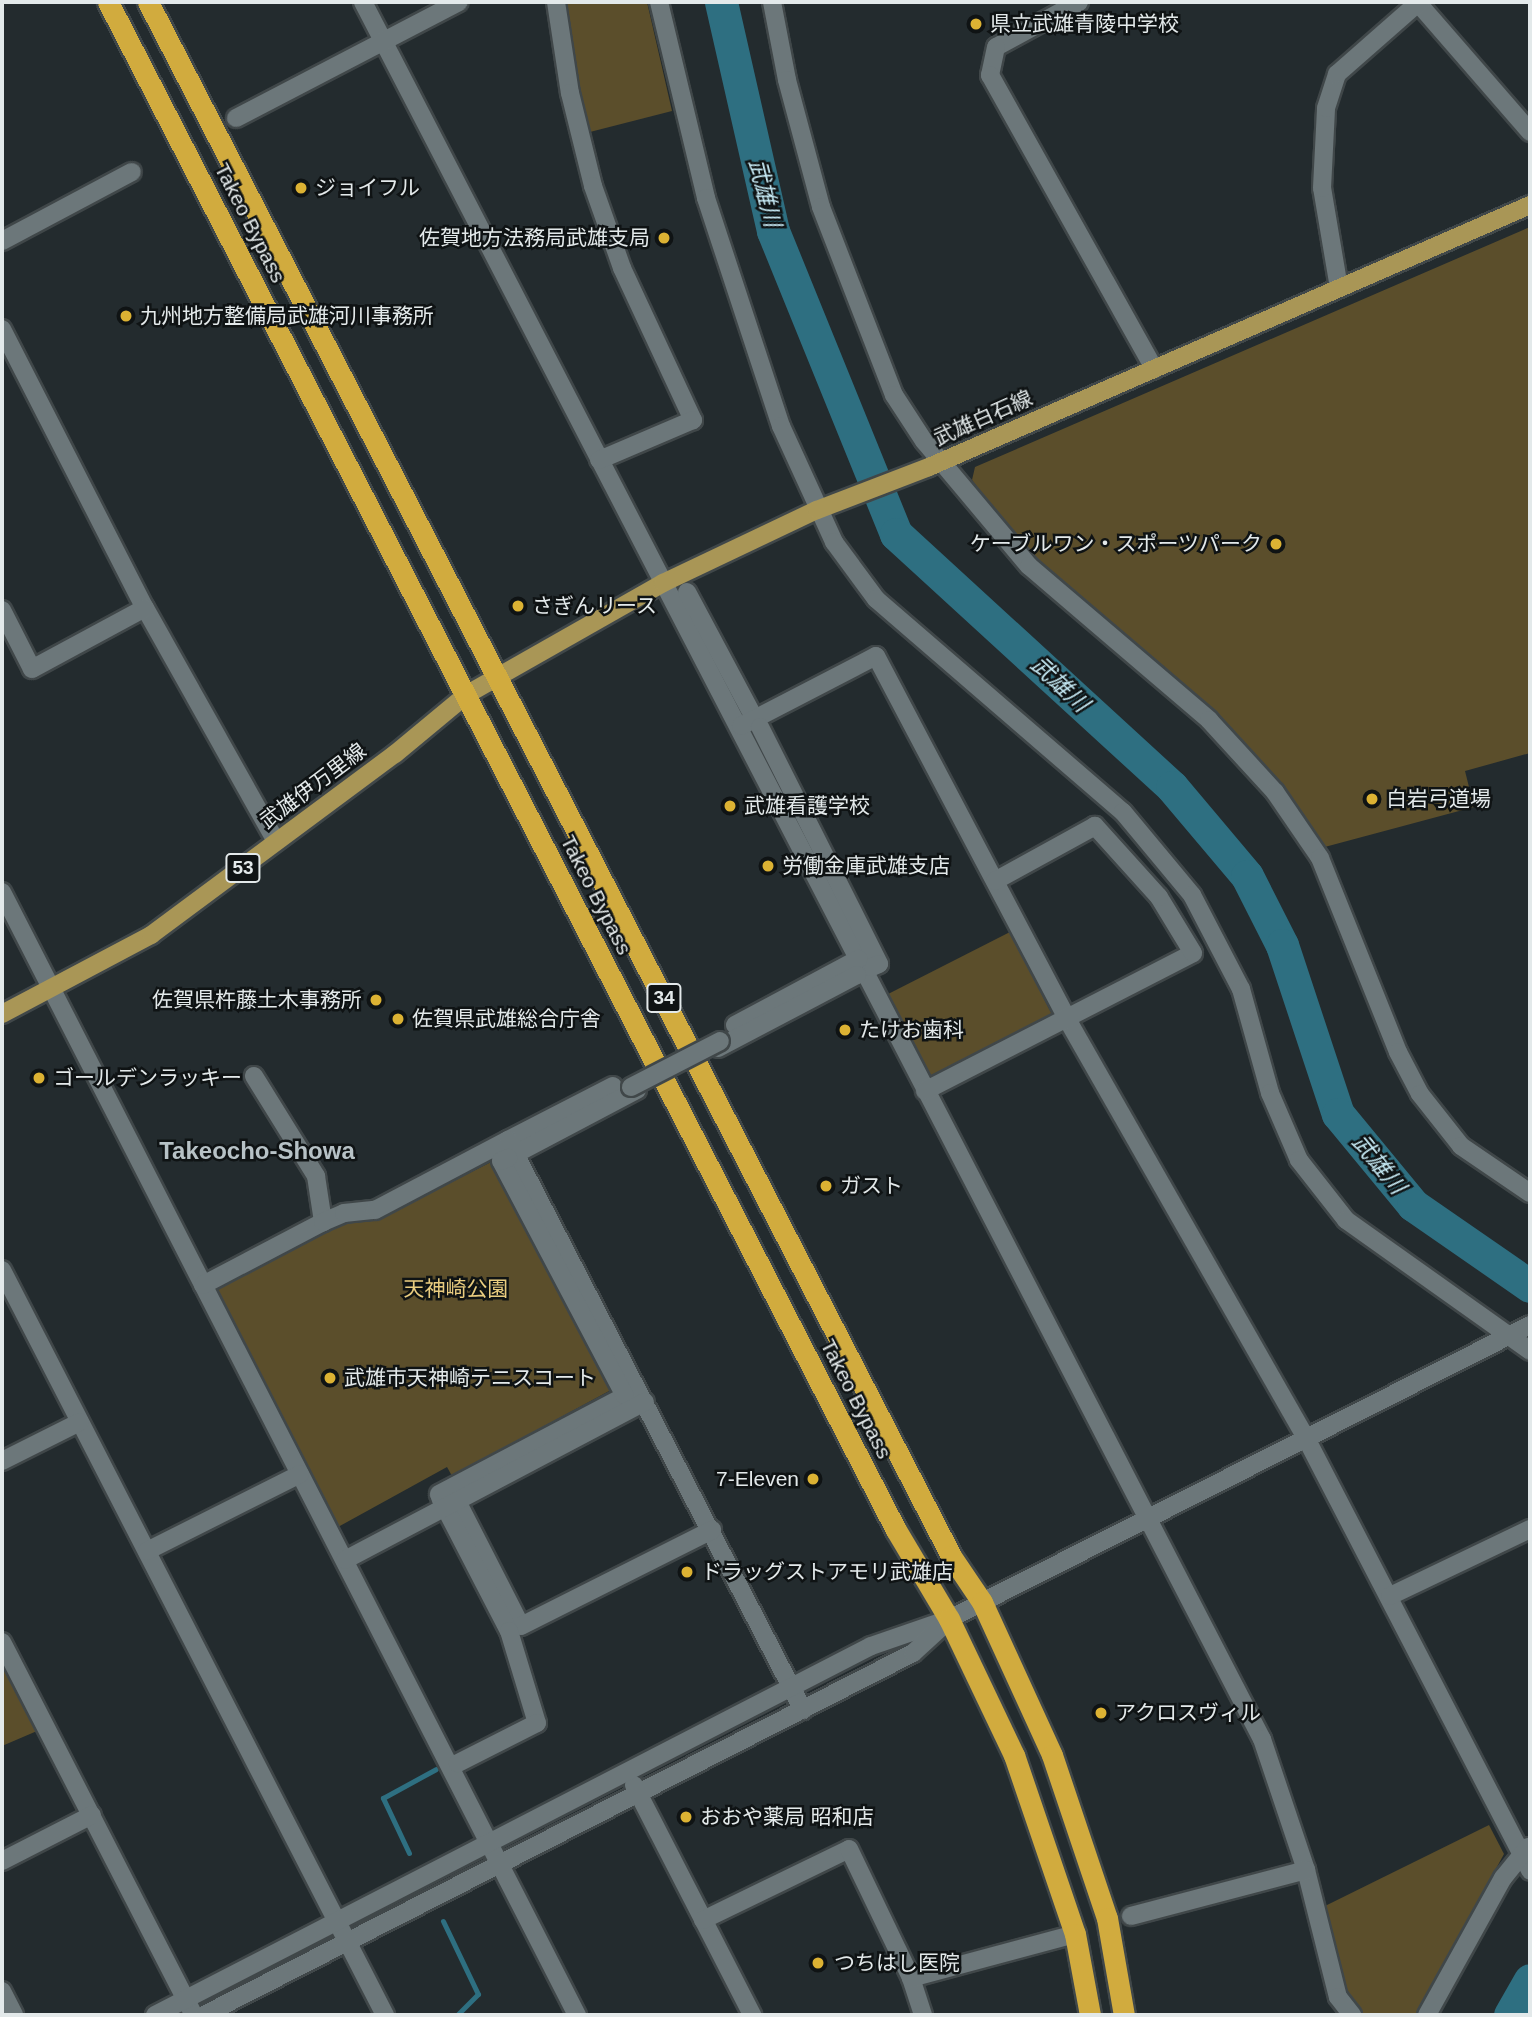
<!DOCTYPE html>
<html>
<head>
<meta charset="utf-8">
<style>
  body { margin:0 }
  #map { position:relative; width:1532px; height:2017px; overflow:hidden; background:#232b2e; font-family:Helvetica,"Noto Sans JP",sans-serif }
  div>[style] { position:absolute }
  .green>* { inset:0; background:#5b4e2b; transform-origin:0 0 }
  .stream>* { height:5px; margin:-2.5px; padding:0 2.5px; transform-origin:2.5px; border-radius:2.5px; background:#2e6f81 }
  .river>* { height:33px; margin:-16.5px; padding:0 16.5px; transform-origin:16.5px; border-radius:16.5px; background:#2e6f81 }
  .roads { filter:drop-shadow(2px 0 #404749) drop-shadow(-2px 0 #404749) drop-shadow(0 2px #404749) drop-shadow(0 -2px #404749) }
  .minor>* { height:18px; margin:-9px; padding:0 9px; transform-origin:9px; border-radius:9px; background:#6c777a }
  .major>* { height:18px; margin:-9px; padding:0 9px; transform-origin:9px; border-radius:9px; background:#a99656 }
  .highway>* { height:21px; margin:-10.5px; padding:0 10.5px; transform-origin:10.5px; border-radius:10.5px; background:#d1ab3e }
  .bridges { filter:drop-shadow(2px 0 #404749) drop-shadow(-2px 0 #404749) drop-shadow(0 2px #404749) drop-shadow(0 -2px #404749) }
  .minor-bridge>* { height:18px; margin:-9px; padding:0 9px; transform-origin:9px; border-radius:9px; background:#6c777a }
  .dots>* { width:19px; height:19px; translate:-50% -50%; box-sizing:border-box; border:4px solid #0f1314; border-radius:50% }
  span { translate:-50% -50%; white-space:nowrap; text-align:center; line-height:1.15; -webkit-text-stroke:5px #0f1314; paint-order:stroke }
  .shield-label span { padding:2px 5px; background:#0f1314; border:2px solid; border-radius:5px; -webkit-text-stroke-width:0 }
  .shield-label { font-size:19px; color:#e3e9ea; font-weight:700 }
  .poi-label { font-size:21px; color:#e3e9ea }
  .left { translate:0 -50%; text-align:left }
  .right { translate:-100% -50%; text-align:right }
  .street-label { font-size:21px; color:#e3e9ea }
  .park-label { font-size:21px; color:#e9cc7f }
  .water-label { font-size:23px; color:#c7ebf6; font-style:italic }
  .quarter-label { font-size:24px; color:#b7c2c6; font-weight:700 }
  .frame { position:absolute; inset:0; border:4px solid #e3e9ea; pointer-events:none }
</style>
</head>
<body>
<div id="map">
  <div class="green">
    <i style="clip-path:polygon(564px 2px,647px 2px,672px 111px,586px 133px)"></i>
    <i style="clip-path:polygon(1530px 227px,1530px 753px,1465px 771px,1474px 807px,1321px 848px,1292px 801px,1167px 669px,1038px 561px,1007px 527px,972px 480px,975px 467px)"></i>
    <i style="left:1010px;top:932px;width:92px;height:139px;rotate:63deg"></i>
    <i style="clip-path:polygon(493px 1161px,611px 1390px,452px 1476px,447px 1467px,338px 1527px,213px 1289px,341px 1222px,383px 1217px)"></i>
    <i style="clip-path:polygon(2px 1660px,37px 1731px,2px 1746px)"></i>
    <i style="clip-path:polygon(1489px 1825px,1504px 1854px,1416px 2015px,1364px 2015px,1345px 1991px,1325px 1906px)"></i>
  </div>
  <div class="stream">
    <i style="left:409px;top:1853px;width:61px;rotate:-115.3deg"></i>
    <i style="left:383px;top:1798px;width:60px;rotate:-28.7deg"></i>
    <i style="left:443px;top:1921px;width:81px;rotate:64.4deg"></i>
    <i style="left:478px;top:1994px;width:30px;rotate:135deg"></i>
  </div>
  <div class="river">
    <i style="left:721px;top:2px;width:235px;rotate:77.2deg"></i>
    <i style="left:773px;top:231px;width:327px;rotate:67.9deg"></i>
    <i style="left:896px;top:534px;width:374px;rotate:42.5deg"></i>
    <i style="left:1172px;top:787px;width:116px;rotate:49.9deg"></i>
    <i style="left:1247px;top:876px;width:77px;rotate:63.1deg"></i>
    <i style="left:1282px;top:945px;width:178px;rotate:71.7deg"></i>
    <i style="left:1338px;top:1114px;width:118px;rotate:50.5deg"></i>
    <i style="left:1413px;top:1205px;width:142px;rotate:34.7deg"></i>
    <i style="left:1510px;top:2015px;width:40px;rotate:-60.3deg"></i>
  </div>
  <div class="roads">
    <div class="minor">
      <i style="left:363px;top:2px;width:1956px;rotate:62.64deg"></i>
      <i style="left:1262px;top:1739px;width:138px;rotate:71.4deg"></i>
      <i style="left:1306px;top:1870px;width:131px;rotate:75.9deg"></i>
      <i style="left:1338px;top:1997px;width:23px;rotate:52deg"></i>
      <i style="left:556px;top:2px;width:92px;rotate:81.3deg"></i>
      <i style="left:570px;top:93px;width:96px;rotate:76.1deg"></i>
      <i style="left:593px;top:186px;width:87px;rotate:70.5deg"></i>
      <i style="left:622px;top:268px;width:168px;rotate:65deg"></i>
      <i style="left:693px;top:420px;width:102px;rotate:156.9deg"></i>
      <i style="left:659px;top:2px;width:202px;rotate:76.5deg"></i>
      <i style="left:706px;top:198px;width:240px;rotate:71.8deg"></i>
      <i style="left:781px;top:426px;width:128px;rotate:65.4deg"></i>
      <i style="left:834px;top:542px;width:71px;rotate:53.6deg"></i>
      <i style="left:876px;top:599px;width:326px;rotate:40.8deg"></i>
      <i style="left:1123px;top:812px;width:108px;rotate:50.3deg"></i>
      <i style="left:1192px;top:895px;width:106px;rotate:62.5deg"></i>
      <i style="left:1241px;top:989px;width:108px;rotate:74.4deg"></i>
      <i style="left:1270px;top:1093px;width:73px;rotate:66.6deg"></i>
      <i style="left:1299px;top:1160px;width:76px;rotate:51.9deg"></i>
      <i style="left:1346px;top:1220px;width:226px;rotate:35.4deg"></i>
      <i style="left:772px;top:2px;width:79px;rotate:79.1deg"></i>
      <i style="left:787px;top:80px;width:131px;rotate:75deg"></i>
      <i style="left:821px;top:207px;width:202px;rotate:68.8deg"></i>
      <i style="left:894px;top:395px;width:55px;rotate:56.9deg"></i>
      <i style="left:924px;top:441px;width:163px;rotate:50deg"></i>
      <i style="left:1029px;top:566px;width:237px;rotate:40.5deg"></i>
      <i style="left:1209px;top:720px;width:98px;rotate:47.5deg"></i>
      <i style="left:1275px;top:792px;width:80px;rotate:55.7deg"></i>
      <i style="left:1320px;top:858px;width:209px;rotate:68.1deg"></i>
      <i style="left:1398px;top:1052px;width:47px;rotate:62.4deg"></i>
      <i style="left:1420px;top:1094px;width:66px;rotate:51.7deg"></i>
      <i style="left:1461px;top:1146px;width:83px;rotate:34.3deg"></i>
      <i style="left:1079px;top:2px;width:94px;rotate:151.5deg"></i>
      <i style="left:996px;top:47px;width:29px;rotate:102deg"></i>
      <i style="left:990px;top:75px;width:337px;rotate:60.8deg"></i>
      <i style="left:1418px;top:3px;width:171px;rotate:49deg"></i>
      <i style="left:236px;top:118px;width:251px;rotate:-27.5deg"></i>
      <i style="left:2px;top:241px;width:147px;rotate:-28deg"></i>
      <i style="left:1339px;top:288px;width:101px;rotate:-99.6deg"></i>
      <i style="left:1322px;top:188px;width:80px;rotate:-87.1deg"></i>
      <i style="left:1326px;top:108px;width:36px;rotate:-72deg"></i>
      <i style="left:1337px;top:74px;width:109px;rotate:-41.3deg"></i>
      <i style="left:2px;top:329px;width:314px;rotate:62.9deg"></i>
      <i style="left:145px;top:608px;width:267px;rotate:60.7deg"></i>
      <i style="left:687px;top:592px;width:134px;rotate:61.9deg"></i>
      <i style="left:2px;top:610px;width:66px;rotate:63deg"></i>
      <i style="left:32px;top:669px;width:128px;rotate:-28.4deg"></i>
      <i style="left:741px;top:726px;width:152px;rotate:-27.4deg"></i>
      <i style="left:876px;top:656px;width:410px;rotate:62.2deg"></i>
      <i style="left:1067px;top:1019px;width:485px;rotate:60.3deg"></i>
      <i style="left:1307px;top:1440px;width:485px;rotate:62.6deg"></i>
      <i style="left:760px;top:727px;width:265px;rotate:63.3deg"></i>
      <i style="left:879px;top:964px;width:8px;rotate:157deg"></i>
      <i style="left:2px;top:892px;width:1262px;rotate:62.89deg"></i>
      <i style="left:735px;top:1025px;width:140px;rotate:-28.2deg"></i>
      <i style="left:718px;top:1048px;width:157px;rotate:-27.7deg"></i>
      <i style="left:254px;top:1076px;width:118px;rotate:58.2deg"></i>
      <i style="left:316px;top:1176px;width:47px;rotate:81.3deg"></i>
      <i style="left:925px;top:1091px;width:301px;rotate:-27.2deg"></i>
      <i style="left:1193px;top:953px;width:66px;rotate:-121.3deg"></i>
      <i style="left:1159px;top:897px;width:96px;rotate:-132deg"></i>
      <i style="left:1095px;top:826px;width:114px;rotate:151.2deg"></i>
      <i style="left:508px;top:1140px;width:118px;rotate:-27.2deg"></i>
      <i style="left:523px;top:1150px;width:129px;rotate:-27.8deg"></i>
      <i style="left:2px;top:1270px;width:838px;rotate:62.79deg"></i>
      <i style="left:203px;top:1285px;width:136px;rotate:-27.7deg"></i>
      <i style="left:323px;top:1222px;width:23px;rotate:-23deg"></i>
      <i style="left:344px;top:1213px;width:31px;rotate:-6deg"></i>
      <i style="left:375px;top:1210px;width:150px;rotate:-27.8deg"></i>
      <i style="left:508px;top:1140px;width:642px;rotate:62.64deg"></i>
      <i style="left:2px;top:1461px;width:87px;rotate:-26.6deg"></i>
      <i style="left:441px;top:1500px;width:6px;rotate:-108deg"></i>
      <i style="left:439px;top:1494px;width:210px;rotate:-27.8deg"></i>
      <i style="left:625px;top:1396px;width:266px;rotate:-117.8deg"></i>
      <i style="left:501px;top:1161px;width:8px;rotate:-23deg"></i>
      <i style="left:457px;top:1501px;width:140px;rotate:62.9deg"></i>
      <i style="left:521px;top:1626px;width:214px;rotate:-26.7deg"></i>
      <i style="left:449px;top:1515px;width:131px;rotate:62.7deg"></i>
      <i style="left:509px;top:1631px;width:96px;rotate:73.1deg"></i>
      <i style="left:537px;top:1723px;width:89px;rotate:153.1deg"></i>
      <i style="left:147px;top:1551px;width:171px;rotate:-26.7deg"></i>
      <i style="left:345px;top:1560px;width:339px;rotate:-27.8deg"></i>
      <i style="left:1390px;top:1596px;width:155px;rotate:-25.6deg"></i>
      <i style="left:2px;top:1642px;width:414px;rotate:62.8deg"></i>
      <i style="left:634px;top:1785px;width:259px;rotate:62.8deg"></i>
      <i style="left:2px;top:1861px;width:101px;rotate:-27.1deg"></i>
      <i style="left:1131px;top:1916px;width:181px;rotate:-14.7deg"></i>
      <i style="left:703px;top:1920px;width:162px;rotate:-25.9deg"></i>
      <i style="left:849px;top:1849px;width:143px;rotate:64.3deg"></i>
      <i style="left:911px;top:1978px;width:39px;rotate:72deg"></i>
      <i style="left:911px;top:1978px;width:170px;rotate:-15deg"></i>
      <i style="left:2px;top:1991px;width:27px;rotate:63deg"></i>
      <i style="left:155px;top:2015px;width:805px;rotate:-27.26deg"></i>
      <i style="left:871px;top:1646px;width:83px;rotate:-19.1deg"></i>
      <i style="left:949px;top:1619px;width:651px;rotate:-26.84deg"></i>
      <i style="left:204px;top:2015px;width:796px;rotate:-27.05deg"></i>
      <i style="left:913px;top:1653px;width:46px;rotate:-42.4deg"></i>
      <i style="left:1427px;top:2015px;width:157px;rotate:-61deg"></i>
      <i style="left:1503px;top:1878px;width:40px;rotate:-51deg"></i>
    </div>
    <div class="major">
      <i style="left:2px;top:1014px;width:169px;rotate:-27.9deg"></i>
      <i style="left:151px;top:935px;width:304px;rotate:-36.6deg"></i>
      <i style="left:395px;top:754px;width:92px;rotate:-39.7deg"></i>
      <i style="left:466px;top:695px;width:227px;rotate:-29.6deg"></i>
      <i style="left:663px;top:583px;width:170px;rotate:-25.4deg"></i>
      <i style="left:817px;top:510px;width:120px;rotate:-21deg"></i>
      <i style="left:929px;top:467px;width:656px;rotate:-23.55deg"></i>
    </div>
    <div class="highway">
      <i style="left:108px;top:2px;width:1719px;rotate:62.72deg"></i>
      <i style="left:896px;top:1530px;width:104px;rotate:59.2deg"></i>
      <i style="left:949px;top:1619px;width:151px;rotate:64.5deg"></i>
      <i style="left:1014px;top:1755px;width:189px;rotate:71.2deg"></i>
      <i style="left:1075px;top:1934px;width:82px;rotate:79.5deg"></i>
      <i style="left:148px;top:2px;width:1749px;rotate:62.67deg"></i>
      <i style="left:951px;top:1556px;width:55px;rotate:56deg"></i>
      <i style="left:982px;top:1602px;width:168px;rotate:65.4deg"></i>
      <i style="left:1052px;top:1755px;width:172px;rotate:71.4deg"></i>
      <i style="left:1107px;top:1918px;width:98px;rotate:80.1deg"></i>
    </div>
  </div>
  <div class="bridges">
    <div class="minor-bridge">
      <i style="left:631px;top:1087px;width:100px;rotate:-27.3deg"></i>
    </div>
  </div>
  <div class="dots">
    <i style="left:976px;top:24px;background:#dcb233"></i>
    <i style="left:301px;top:188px;background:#dcb233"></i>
    <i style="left:664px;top:238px;background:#dcb233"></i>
    <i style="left:126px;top:316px;background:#dcb233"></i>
    <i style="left:1276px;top:544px;background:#dcb233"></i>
    <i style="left:518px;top:606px;background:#dcb233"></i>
    <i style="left:1372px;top:799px;background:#dcb233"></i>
    <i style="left:730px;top:806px;background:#dcb233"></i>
    <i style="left:768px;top:866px;background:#dcb233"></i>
    <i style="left:376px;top:1000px;background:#dcb233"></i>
    <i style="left:398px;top:1019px;background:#dcb233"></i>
    <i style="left:845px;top:1030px;background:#dcb233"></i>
    <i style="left:39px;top:1078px;background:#dcb233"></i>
    <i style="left:826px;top:1186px;background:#dcb233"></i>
    <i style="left:330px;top:1378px;background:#dcb233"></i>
    <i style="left:813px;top:1479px;background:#dcb233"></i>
    <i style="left:687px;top:1572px;background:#dcb233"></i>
    <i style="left:1101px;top:1713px;background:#dcb233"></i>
    <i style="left:686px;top:1817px;background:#dcb233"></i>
    <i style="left:818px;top:1963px;background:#dcb233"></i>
  </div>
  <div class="shield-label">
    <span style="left:243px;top:868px">53</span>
    <span style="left:664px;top:998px">34</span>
  </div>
  <div class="poi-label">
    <span class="left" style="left:990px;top:24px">県立武雄青陵中学校</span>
    <span class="left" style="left:315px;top:188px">ジョイフル</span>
    <span class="right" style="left:650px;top:238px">佐賀地方法務局武雄支局</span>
    <span class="left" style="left:140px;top:316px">九州地方整備局武雄河川事務所</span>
    <span class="right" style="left:1262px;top:544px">ケーブルワン・スポーツパーク</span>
    <span class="left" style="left:532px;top:606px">さぎんリース</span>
    <span class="left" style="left:1386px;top:799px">白岩弓道場</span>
    <span class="left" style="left:744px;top:806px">武雄看護学校</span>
    <span class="left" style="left:782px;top:866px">労働金庫武雄支店</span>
    <span class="right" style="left:362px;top:1000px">佐賀県杵藤土木事務所</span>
    <span class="left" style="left:412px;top:1019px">佐賀県武雄総合庁舎</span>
    <span class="left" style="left:859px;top:1030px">たけお歯科</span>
    <span class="left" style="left:53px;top:1078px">ゴールデンラッキー</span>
    <span class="left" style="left:840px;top:1186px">ガスト</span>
    <span class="left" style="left:344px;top:1378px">武雄市天神崎テニスコート</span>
    <span class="right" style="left:799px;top:1479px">7-Eleven</span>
    <span class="left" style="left:701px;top:1572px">ドラッグストアモリ武雄店</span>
    <span class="left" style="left:1115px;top:1713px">アクロスヴィル</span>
    <span class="left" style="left:700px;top:1817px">おおや薬局 昭和店</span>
    <span class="left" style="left:834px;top:1963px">つちはし医院</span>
  </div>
  <div class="street-label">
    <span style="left:250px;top:223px;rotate:63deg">Takeo Bypass</span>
    <span style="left:983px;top:418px;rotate:-24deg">武雄白石線</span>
    <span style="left:313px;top:786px;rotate:-37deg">武雄伊万里線</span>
    <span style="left:596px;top:895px;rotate:63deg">Takeo Bypass</span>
    <span style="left:856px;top:1399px;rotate:63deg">Takeo Bypass</span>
  </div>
  <div class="park-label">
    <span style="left:456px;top:1289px">天神崎公園</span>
  </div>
  <div class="water-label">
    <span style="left:765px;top:193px;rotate:76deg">武雄川</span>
    <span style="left:1060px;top:684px;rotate:43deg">武雄川</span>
    <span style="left:1379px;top:1164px;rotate:51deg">武雄川</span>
  </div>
  <div class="quarter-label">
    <span style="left:257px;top:1151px">Takeocho-Showa</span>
  </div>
  <div class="frame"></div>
</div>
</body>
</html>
